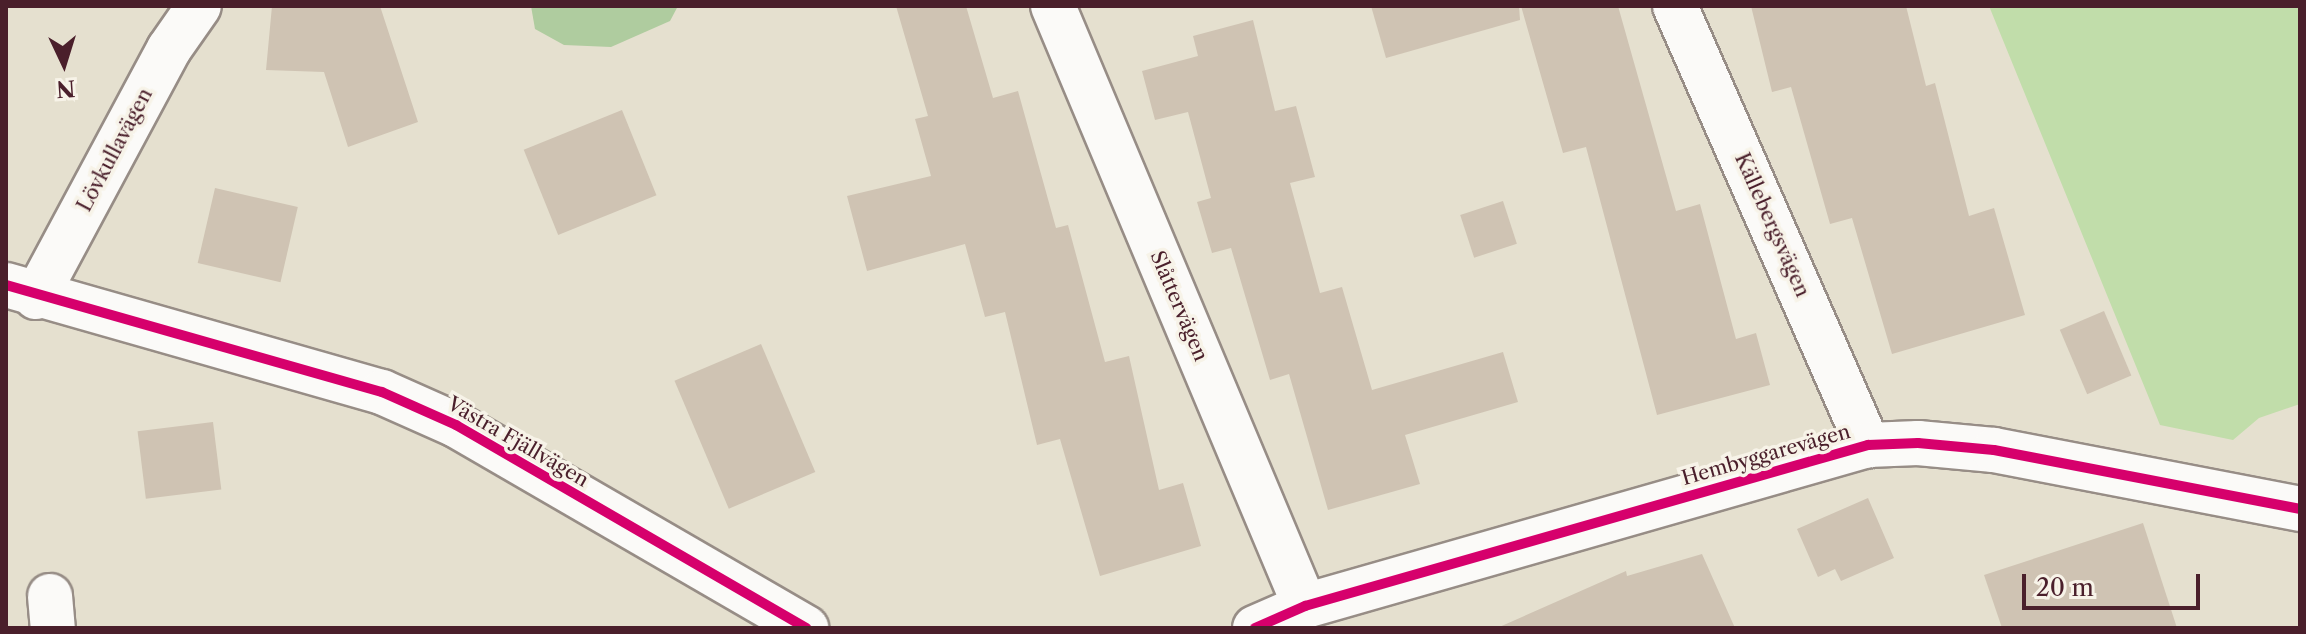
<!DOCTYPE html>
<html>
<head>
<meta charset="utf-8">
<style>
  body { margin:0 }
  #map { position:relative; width:2306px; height:634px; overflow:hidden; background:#e5e0cf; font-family:"Libre Caslon Text",serif }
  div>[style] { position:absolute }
  .green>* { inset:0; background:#c1ddaa }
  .forest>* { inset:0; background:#afcc9f }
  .building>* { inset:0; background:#cfc3b3; transform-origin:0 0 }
  .roads { filter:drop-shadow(2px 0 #978d86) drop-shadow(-2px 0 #978d86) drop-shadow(0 2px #978d86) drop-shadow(0 -2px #978d86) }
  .minor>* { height:44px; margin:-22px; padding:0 22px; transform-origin:22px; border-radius:22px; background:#fbfaf8 }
  .cycleway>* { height:10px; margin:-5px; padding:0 5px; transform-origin:5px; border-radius:5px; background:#d6006c }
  span { translate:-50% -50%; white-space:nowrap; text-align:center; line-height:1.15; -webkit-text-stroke:7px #f7f3e8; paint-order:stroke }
  .street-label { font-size:20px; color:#4a1f2b }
  .frame { position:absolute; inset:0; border:8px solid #4a1f2b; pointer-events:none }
  .north { position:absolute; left:24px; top:24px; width:80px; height:80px; -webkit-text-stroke:6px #f7f3e8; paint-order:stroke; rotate:176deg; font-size:22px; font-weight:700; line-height:32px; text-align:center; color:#4a1f2b }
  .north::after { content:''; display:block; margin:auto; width:28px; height:36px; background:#4a1f2b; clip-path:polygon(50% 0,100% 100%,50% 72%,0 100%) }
  .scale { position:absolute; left:2022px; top:574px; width:178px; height:36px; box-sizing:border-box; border:4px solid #4a1f2b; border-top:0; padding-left:10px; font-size:24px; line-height:28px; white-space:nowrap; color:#4a1f2b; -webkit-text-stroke:6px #f7f3e8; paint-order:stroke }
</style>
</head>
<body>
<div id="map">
  <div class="green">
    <i style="clip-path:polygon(1989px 6px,2300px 6px,2300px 404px,2259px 418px,2233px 440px,2160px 425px)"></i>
  </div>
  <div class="forest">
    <i style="clip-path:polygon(531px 6px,678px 6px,670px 21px,611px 47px,564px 45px,535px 29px)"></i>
  </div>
  <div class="building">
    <i style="clip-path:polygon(272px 6px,380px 6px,418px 122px,348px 147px,324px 72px,266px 70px)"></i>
    <i style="clip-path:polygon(896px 6px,966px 6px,993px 98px,1018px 91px,1056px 228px,1068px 225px,1105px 362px,1129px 356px,1159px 490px,1183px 483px,1201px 546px,1100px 576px,1060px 439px,1037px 445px,1005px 312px,985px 317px,965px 244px,867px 271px,847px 196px,931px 176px,915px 119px,928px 116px)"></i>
    <i style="clip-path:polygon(1371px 6px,1519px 6px,1520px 20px,1386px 58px)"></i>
    <i style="clip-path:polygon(1521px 6px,1618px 6px,1676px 211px,1700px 204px,1736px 339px,1756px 333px,1770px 385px,1657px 415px,1586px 147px,1563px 153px)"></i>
    <i style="clip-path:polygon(1751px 6px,1906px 6px,1926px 86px,1935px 83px,1969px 216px,1994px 208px,2025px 315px,1892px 354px,1852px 218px,1830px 224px,1791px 87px,1772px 92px)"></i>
    <i style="clip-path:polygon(1253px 20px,1275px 111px,1296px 106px,1315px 177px,1290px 183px,1320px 293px,1342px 287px,1372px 390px,1503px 352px,1518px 402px,1405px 435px,1420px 484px,1328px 510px,1289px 374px,1270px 380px,1231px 248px,1212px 253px,1197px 202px,1211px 198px,1188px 112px,1155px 120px,1142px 71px,1198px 56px,1193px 36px)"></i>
    <i style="left:622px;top:110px;width:92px;height:106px;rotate:68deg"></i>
    <i style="left:215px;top:188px;width:85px;height:77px;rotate:13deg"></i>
    <i style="left:1503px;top:201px;width:45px;height:45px;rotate:72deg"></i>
    <i style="left:2104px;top:311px;width:70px;height:48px;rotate:67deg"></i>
    <i style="left:761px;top:344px;width:139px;height:94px;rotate:67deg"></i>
    <i style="left:213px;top:422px;width:68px;height:76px;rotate:83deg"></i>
    <i style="clip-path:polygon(1868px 498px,1894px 558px,1841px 581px,1835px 569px,1818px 577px,1797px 529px)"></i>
    <i style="clip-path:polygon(2143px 523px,2177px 628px,2002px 628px,1984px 575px)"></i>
    <i style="clip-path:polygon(1702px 554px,1735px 628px,1497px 628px,1626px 571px,1627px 576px)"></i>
  </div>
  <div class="roads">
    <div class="minor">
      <i style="left:1053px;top:6px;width:651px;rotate:67.22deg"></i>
      <i style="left:1675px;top:6px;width:480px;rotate:66.3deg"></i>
      <i style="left:6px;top:285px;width:391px;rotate:15.9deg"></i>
      <i style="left:382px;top:392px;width:81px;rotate:24deg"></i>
      <i style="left:456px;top:425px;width:405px;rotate:30.1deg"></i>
      <i style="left:36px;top:297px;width:281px;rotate:-61.8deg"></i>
      <i style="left:169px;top:49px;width:52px;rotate:-55.1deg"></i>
      <i style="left:50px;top:596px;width:32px;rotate:85deg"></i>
      <i style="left:1255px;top:628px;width:55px;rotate:-23.7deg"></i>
      <i style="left:1305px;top:606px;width:586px;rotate:-15.96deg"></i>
      <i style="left:1868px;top:445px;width:50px;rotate:-2.3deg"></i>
      <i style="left:1918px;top:443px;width:76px;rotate:5.3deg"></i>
      <i style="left:1994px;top:450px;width:312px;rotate:10.9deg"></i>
    </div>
  </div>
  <div class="cycleway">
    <i style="left:6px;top:285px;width:391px;rotate:15.9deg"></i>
    <i style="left:382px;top:392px;width:81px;rotate:24deg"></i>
    <i style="left:456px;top:425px;width:405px;rotate:30.1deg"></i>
    <i style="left:1255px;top:628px;width:55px;rotate:-23.7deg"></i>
    <i style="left:1305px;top:606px;width:586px;rotate:-15.96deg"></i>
    <i style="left:1868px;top:445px;width:50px;rotate:-2.3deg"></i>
    <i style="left:1918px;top:443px;width:76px;rotate:5.3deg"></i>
    <i style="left:1994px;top:450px;width:312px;rotate:10.9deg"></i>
  </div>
  <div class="street-label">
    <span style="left:115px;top:150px;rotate:-62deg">Lövkullavägen</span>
    <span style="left:1772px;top:225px;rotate:66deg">Källebergsvägen</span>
    <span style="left:1179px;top:306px;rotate:67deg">Slåttervägen</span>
    <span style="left:518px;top:442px;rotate:30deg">Västra Fjällvägen</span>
    <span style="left:1766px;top:455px;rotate:-16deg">Hembyggarevägen</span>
  </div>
  <div class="frame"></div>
  <div class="north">N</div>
  <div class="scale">20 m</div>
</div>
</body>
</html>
